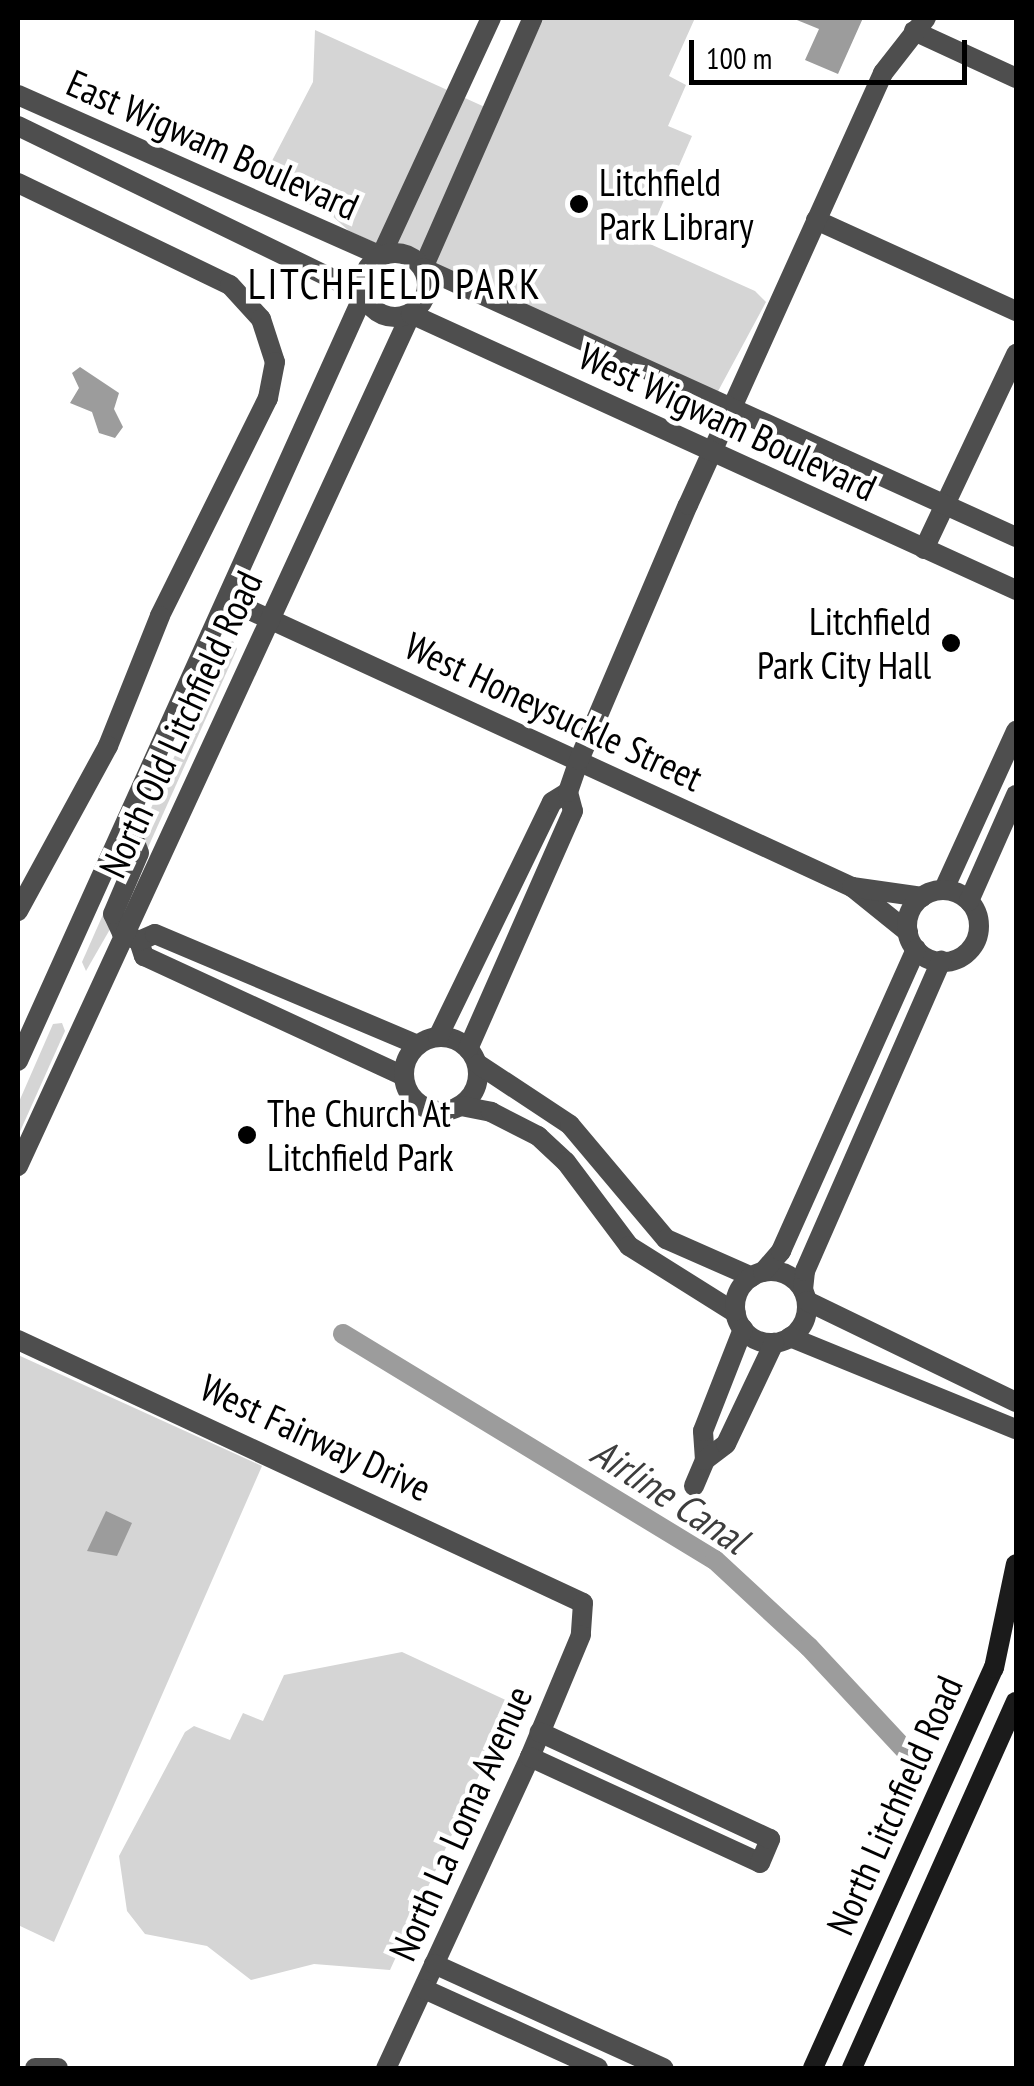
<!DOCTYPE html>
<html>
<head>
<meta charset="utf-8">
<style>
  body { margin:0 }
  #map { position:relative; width:1034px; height:2086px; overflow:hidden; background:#fff; font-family:"PT Sans Narrow",sans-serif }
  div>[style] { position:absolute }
  .green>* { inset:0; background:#d5d5d5 }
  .water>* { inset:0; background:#9c9c9c }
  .canal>* { height:20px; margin:-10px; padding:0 10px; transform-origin:10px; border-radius:10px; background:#9c9c9c }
  .minor>* { height:20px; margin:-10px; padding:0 10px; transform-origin:10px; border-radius:10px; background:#4e4e4e }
  .minor>.ring { margin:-10px; padding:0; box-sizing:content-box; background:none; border:20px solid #4e4e4e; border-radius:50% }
  .tertiary>* { height:20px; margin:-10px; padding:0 10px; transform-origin:10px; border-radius:10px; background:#4e4e4e }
  .tertiary>.ring { margin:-10px; padding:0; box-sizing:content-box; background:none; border:20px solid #4e4e4e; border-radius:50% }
  .secondary>* { height:20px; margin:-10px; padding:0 10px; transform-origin:10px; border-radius:10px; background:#1b1b1b }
  .dots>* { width:28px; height:28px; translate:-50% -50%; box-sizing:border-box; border:5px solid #fff; border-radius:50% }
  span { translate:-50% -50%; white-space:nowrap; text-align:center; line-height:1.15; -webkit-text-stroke:9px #fff; paint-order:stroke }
  .street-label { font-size:38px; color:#000 }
  .poi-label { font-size:38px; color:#000 }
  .left { translate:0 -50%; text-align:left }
  .right { translate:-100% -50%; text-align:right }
  .water-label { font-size:40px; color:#3d3d3d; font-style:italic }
  .quarter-label { font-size:42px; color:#000; letter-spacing:2.5px }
  .frame { position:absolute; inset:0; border:20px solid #000; pointer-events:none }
  .scale { position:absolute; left:689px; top:40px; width:278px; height:45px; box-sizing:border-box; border:5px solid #000; border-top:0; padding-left:12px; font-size:30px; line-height:35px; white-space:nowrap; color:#000; -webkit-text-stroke:8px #fff; paint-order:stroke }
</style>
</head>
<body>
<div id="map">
  <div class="green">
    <i style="clip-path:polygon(544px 18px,695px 18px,669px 76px,686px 85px,668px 126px,692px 136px,648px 237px,650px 244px,755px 291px,766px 302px,716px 395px,349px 231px,330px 214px,261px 182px,313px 82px,315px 30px,498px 113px)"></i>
    <i style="clip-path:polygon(233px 641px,237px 649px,146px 852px,134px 846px,225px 644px)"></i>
    <i style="clip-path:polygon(105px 910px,117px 917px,86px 971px,82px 962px)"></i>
    <i style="clip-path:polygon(62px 1023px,65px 1031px,18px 1136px,18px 1104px,53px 1024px)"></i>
    <i style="clip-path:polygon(18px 1355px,262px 1466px,54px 1942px,18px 1925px)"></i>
    <i style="clip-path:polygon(402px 1652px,512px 1703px,390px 1970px,314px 1964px,251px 1980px,207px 1946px,145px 1934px,127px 1911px,119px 1856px,185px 1732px,194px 1726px,230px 1740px,243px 1713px,263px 1721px,284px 1675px)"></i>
  </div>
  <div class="water">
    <i style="clip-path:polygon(792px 18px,863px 18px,838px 74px,805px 60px,819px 29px)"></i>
    <i style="clip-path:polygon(80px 367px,119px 393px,114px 409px,123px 427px,115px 438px,99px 433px,92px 412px,70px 403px,79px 388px,72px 373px)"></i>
    <i style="clip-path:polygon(106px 1511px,132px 1523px,117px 1556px,87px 1551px)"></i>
  </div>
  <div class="canal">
    <i style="left:343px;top:1334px;width:435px;rotate:31.3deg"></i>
    <i style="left:715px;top:1560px;width:128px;rotate:42.8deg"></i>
    <i style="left:809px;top:1647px;width:161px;rotate:47deg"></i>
  </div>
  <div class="minor">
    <i style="left:914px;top:31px;width:112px;rotate:24.7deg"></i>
    <i style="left:18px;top:183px;width:235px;rotate:25.7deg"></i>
    <i style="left:230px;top:285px;width:46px;rotate:47.6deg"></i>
    <i style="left:261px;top:319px;width:45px;rotate:72deg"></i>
    <i style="left:275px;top:362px;width:37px;rotate:101deg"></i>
    <i style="left:268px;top:398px;width:243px;rotate:116.4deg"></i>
    <i style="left:160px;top:616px;width:140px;rotate:111.8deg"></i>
    <i style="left:108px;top:746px;width:188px;rotate:118.6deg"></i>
    <i style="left:816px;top:220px;width:220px;rotate:24.5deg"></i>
    <i style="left:381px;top:256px;width:262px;rotate:-65.2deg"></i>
    <i style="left:423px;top:268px;width:273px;rotate:-66.3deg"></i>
    <i style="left:924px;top:549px;width:216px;rotate:-64.7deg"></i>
    <i style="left:228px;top:600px;width:687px;rotate:24.7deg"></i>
    <i style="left:852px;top:887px;width:72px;rotate:38.8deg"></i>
    <i style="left:852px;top:887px;width:71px;rotate:8.1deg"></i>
    <i style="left:944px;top:889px;width:174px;rotate:-65.5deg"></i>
    <i class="ring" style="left:907px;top:890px;width:52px;height:52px"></i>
    <i style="left:969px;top:901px;width:116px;rotate:-66.1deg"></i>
    <i style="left:122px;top:933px;width:19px;rotate:25deg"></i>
    <i style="left:139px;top:941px;width:16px;rotate:72deg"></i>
    <i style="left:144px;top:956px;width:286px;rotate:24.8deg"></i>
    <i style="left:122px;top:933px;width:21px;rotate:-115deg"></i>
    <i style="left:113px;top:914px;width:66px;rotate:-66.9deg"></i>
    <i style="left:139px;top:853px;width:35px;rotate:-110deg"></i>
    <i style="left:139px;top:941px;width:17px;rotate:-24deg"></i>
    <i style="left:155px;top:934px;width:285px;rotate:22.9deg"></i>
    <i class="ring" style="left:404px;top:1037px;width:54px;height:54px"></i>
    <i style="left:438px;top:1037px;width:261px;rotate:-64.1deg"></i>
    <i style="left:552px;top:802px;width:19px;rotate:-32deg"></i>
    <i style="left:468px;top:1049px;width:260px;rotate:-66.2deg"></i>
    <i style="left:573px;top:811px;width:20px;rotate:-105deg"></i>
    <i style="left:568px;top:792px;width:34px;rotate:-71deg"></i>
    <i style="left:579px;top:760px;width:277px;rotate:-66.9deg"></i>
    <i style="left:688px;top:505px;width:474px;rotate:-65.7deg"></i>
    <i style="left:883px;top:73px;width:70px;rotate:-52deg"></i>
    <i style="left:18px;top:1061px;width:841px;rotate:-65.72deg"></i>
    <i style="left:478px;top:1064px;width:110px;rotate:33.5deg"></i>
    <i style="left:570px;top:1125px;width:149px;rotate:49.9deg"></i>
    <i style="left:666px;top:1239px;width:94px;rotate:23.8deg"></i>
    <i style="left:461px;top:1106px;width:31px;rotate:11deg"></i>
    <i style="left:491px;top:1112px;width:53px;rotate:27.1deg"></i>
    <i style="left:538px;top:1136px;width:38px;rotate:43deg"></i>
    <i style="left:566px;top:1162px;width:105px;rotate:53.1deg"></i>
    <i style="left:629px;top:1246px;width:126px;rotate:32.1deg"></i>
    <i style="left:18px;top:1166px;width:938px;rotate:-65.24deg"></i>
    <i class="ring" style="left:735px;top:1271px;width:52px;height:52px"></i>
    <i style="left:763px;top:1272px;width:28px;rotate:-49deg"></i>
    <i style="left:781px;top:1251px;width:331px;rotate:-65.9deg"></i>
    <i style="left:803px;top:1290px;width:19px;rotate:-84deg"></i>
    <i style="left:805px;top:1271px;width:339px;rotate:-66.3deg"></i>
    <i style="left:807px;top:1301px;width:232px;rotate:25.8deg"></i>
    <i style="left:790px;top:1337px;width:244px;rotate:22.2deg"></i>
    <i style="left:18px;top:1340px;width:623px;rotate:24.96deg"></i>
    <i style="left:583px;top:1603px;width:32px;rotate:94deg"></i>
    <i style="left:581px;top:1635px;width:132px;rotate:112.7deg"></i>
    <i style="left:530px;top:1757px;width:343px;rotate:114.8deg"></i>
    <i style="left:705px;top:1460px;width:29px;rotate:-94deg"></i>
    <i style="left:703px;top:1431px;width:110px;rotate:-68.6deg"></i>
    <i style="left:694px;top:1486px;width:28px;rotate:-67deg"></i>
    <i style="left:705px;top:1460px;width:26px;rotate:-37deg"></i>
    <i style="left:726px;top:1444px;width:112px;rotate:-64.6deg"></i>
    <i style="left:530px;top:1757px;width:253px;rotate:24.7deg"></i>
    <i style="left:760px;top:1863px;width:26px;rotate:-67deg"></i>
    <i style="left:770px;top:1839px;width:254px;rotate:-155.1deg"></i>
    <i style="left:434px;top:1964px;width:252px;rotate:24.4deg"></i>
    <i style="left:424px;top:1989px;width:191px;rotate:24.4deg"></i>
    <i style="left:35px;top:2068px;width:23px"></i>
  </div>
  <div class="tertiary">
    <i style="left:18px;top:95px;width:397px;rotate:23.9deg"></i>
    <i style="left:18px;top:126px;width:385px;rotate:25.9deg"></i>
    <i class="ring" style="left:363px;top:253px;width:44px;height:44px"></i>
    <i style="left:423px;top:268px;width:651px;rotate:24.4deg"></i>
    <i style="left:411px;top:314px;width:665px;rotate:24.52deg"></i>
  </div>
  <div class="secondary">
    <i style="left:813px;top:2068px;width:439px;rotate:-65.7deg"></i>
    <i style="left:994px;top:1668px;width:106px;rotate:-78.1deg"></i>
    <i style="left:852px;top:2068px;width:401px;rotate:-65.9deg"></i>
  </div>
  <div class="dots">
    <i style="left:579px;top:204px;background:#000"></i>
    <i style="left:951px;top:643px;background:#000"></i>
    <i style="left:247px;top:1135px;background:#000"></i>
  </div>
  <div class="street-label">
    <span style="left:213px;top:144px;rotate:24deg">East Wigwam Boulevard</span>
    <span style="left:728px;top:421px;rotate:25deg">West Wigwam Boulevard</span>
    <span style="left:554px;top:711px;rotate:25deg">West Honeysuckle Street</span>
    <span style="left:180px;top:724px;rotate:-65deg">North Old Litchfield Road</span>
    <span style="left:316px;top:1437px;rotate:25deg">West Fairway Drive</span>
    <span style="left:894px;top:1805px;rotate:-66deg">North Litchfield Road</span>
    <span style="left:460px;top:1823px;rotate:-66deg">North La Loma Avenue</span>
  </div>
  <div class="poi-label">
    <span class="left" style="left:599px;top:204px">Litchfield<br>Park Library</span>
    <span class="right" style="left:931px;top:643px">Litchfield<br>Park City Hall</span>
    <span class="left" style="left:267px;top:1135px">The Church At<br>Litchfield Park</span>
  </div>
  <div class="water-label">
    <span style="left:670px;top:1495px;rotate:33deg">Airline Canal</span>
  </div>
  <div class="quarter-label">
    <span style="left:395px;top:284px">LITCHFIELD PARK</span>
  </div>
  <div class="frame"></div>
  <div class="scale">100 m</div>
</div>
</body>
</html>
